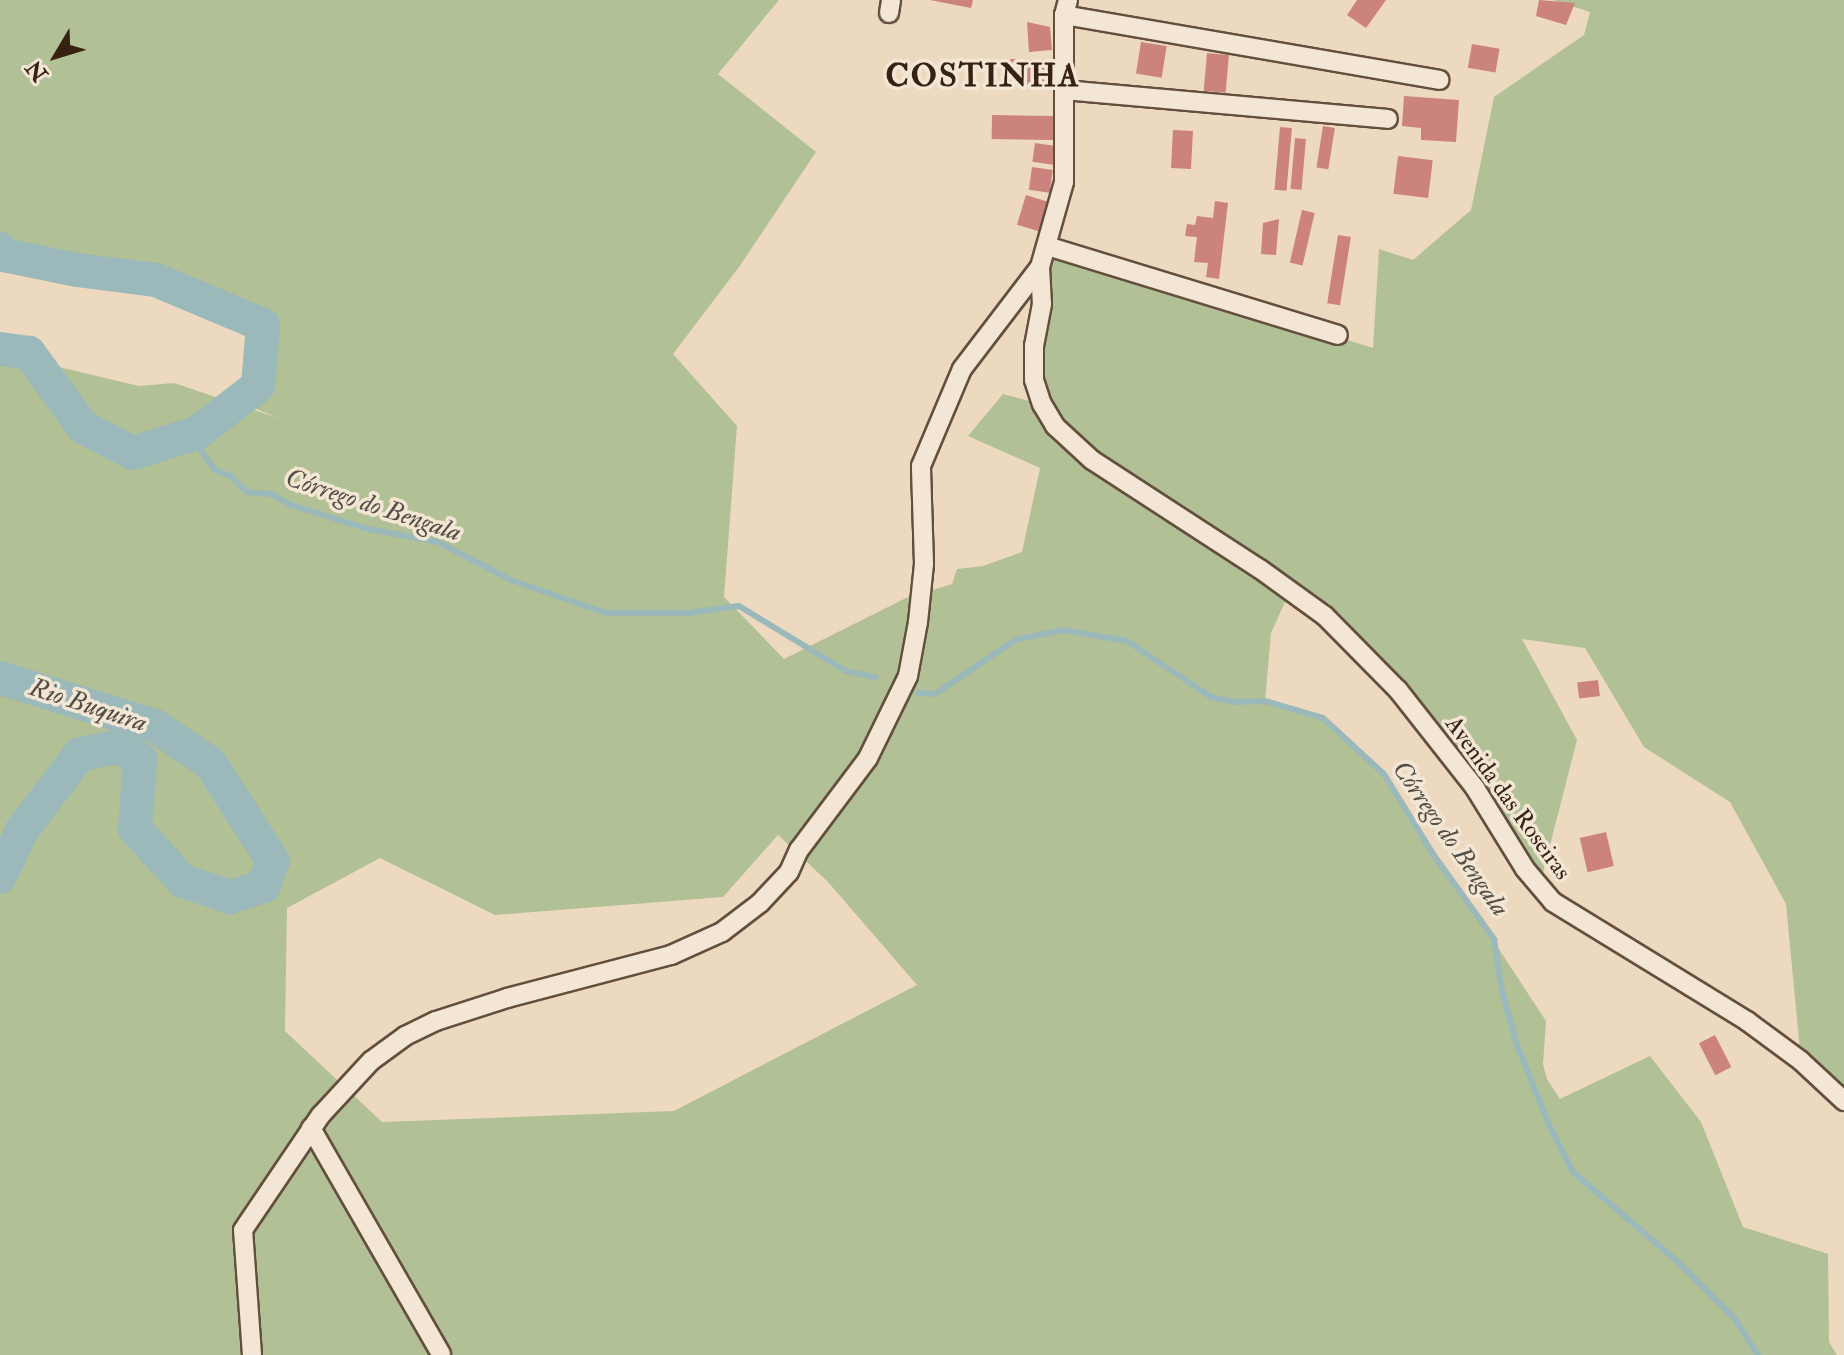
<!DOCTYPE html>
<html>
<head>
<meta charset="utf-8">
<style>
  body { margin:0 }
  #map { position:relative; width:1844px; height:1355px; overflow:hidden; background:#ecd9bf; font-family:"IM FELL Double Pica",serif }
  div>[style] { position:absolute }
  .green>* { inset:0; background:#b2c096 }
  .stream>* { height:6px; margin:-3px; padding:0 3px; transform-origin:3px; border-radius:3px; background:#9bb9ba }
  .river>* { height:34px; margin:-17px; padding:0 17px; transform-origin:17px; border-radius:17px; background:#9bb9ba }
  .building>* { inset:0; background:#cd837d; transform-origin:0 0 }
  .roads { filter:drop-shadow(2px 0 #644f3e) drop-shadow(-2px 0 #644f3e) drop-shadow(0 2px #644f3e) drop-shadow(0 -2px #644f3e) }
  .minor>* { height:18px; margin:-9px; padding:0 9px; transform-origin:9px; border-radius:9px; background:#f3e6d5 }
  span { translate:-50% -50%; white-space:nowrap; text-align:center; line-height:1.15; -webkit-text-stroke:7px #f3e6d5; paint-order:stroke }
  .street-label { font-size:24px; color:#362113 }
  .water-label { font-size:26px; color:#544f45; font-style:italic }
  .district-label { font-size:32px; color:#362113; font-weight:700; letter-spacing:2px }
  .north { position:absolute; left:16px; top:16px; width:80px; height:80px; -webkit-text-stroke:6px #f3e6d5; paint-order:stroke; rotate:232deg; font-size:22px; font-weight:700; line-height:32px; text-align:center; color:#362113 }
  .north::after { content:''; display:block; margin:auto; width:28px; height:36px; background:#362113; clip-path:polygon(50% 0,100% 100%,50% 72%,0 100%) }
</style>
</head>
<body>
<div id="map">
  <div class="green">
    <i style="clip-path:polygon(evenodd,0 0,779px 0,718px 74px,816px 152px,739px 267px,673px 354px,737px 426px,724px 597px,784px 659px,906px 598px,952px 584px,957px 569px,983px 566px,1022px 552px,1040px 468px,968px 436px,1003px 394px,1041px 404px,1034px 380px,1047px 246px,1373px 348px,1379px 249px,1413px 260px,1471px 210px,1494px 97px,1584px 35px,1590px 12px,1553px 0,1844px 0,1844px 1101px,1801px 1061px,1786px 904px,1730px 802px,1644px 747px,1585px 648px,1522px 639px,1577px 740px,1539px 888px,1398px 690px,1290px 591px,1271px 633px,1265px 701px,1323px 718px,1384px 774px,1546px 1021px,1543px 1064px,1547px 1079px,1560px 1099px,1650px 1056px,1701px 1122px,1743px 1227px,1828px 1254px,1829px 1342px,1837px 1355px,0 1355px,0 353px,139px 386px,174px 383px,278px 418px,237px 401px,258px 385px,262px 337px,252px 320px,156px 280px,77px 270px,4px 255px,0 249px,0 0,778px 835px,828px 882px,917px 985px,674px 1111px,382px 1122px,285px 1031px,287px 908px,380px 858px,495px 915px,723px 897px,778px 835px)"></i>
  </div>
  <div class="stream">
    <i style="left:197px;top:433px;width:15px;rotate:82deg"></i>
    <i style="left:199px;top:448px;width:27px;rotate:54deg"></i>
    <i style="left:215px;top:470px;width:17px;rotate:21deg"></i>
    <i style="left:231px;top:476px;width:23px;rotate:45deg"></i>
    <i style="left:247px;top:492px;width:24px;rotate:5deg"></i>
    <i style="left:271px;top:494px;width:23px;rotate:29deg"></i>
    <i style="left:291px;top:505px;width:81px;rotate:17.3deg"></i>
    <i style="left:368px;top:529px;width:71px;rotate:10.5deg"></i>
    <i style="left:438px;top:542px;width:82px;rotate:27.5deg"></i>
    <i style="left:511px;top:580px;width:101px;rotate:19.2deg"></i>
    <i style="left:606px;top:613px;width:82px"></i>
    <i style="left:688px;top:613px;width:51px;rotate:-7.8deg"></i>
    <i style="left:739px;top:606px;width:125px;rotate:31.3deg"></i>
    <i style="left:846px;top:671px;width:30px;rotate:12deg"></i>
    <i style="left:918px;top:693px;width:17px;rotate:3deg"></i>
    <i style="left:935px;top:694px;width:97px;rotate:-34deg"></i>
    <i style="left:1015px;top:640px;width:49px;rotate:-11.8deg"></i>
    <i style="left:1063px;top:630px;width:65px;rotate:9.8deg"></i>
    <i style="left:1127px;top:641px;width:101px;rotate:33.7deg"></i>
    <i style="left:1211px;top:697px;width:24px;rotate:12deg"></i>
    <i style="left:1234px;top:702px;width:31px;rotate:-2deg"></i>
    <i style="left:1265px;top:701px;width:60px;rotate:16.3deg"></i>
    <i style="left:1323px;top:718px;width:83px;rotate:42.6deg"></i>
    <i style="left:1384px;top:774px;width:94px;rotate:58.5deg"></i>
    <i style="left:1433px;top:854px;width:105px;rotate:54.3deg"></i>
    <i style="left:1494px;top:939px;width:53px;rotate:81.3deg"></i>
    <i style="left:1502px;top:991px;width:56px;rotate:74.5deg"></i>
    <i style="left:1517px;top:1045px;width:86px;rotate:68.2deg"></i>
    <i style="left:1549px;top:1125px;width:53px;rotate:62.9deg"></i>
    <i style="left:1573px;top:1172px;width:138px;rotate:40.6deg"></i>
    <i style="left:1678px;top:1262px;width:79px;rotate:45deg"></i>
    <i style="left:1734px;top:1318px;width:44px;rotate:57deg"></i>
  </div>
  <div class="river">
    <i style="left:0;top:249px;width:7px;rotate:56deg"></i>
    <i style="left:4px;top:255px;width:75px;rotate:11.6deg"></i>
    <i style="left:77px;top:270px;width:80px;rotate:7.2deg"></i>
    <i style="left:156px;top:280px;width:116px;rotate:22.8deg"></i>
    <i style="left:263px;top:325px;width:61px;rotate:94.7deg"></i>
    <i style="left:258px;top:386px;width:77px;rotate:142.4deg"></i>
    <i style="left:197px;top:433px;width:67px;rotate:162.6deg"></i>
    <i style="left:133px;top:453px;width:56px;rotate:-152.5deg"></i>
    <i style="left:83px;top:427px;width:92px;rotate:-126.1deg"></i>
    <i style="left:29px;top:353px;width:29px;rotate:-172deg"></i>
    <i style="left:0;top:678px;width:162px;rotate:17.2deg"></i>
    <i style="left:155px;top:726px;width:66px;rotate:33.9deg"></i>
    <i style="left:210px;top:763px;width:117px;rotate:57.3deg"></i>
    <i style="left:273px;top:861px;width:27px;rotate:110deg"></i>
    <i style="left:264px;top:886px;width:36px;rotate:162deg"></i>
    <i style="left:230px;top:897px;width:50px;rotate:-161.2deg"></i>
    <i style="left:183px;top:881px;width:71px;rotate:-132.7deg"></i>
    <i style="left:135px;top:829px;width:70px;rotate:-85.9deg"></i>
    <i style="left:140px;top:759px;width:26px;rotate:-152deg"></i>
    <i style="left:117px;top:747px;width:38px;rotate:169deg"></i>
    <i style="left:80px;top:754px;width:96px;rotate:127.3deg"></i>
    <i style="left:22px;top:830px;width:52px;rotate:115.1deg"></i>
  </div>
  <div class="building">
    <i style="clip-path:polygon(930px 0,973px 0,971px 8px)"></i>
    <i style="clip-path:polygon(1357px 0,1386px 0,1366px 28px,1347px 15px)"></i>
    <i style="clip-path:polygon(1539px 0,1575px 3px,1566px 25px,1536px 16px)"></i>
    <i style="clip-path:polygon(1027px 22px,1050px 27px,1052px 50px,1029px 52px)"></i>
    <i style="left:1141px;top:42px;width:26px;height:32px;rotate:9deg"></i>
    <i style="left:1472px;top:44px;width:28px;height:24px;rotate:10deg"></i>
    <i style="left:1207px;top:53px;width:22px;height:38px;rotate:5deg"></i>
    <i style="left:1010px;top:59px;width:46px;height:26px"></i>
    <i style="clip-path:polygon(1404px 96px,1459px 100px,1456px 142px,1421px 140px,1421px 128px,1402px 126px)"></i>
    <i style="left:992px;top:115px;width:62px;height:24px;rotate:1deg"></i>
    <i style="left:1323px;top:126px;width:12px;height:42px;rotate:9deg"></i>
    <i style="left:1280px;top:127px;width:12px;height:63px;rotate:5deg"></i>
    <i style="left:1173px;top:130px;width:20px;height:38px;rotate:3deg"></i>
    <i style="left:1295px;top:138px;width:11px;height:51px;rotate:5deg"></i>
    <i style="left:1035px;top:143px;width:21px;height:19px;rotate:8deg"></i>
    <i style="left:1398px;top:156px;width:35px;height:38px;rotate:7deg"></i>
    <i style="left:1032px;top:167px;width:21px;height:23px;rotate:8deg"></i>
    <i style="left:1026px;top:195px;width:27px;height:31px;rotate:17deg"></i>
    <i style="clip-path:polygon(1215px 201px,1228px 203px,1219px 279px,1206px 277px,1208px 263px,1194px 262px,1197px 237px,1185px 236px,1187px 224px,1195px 225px,1197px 216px,1213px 218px)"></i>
    <i style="left:1302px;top:210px;width:13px;height:54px;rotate:13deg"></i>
    <i style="clip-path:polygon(1279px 219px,1276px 255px,1261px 254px,1263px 223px)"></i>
    <i style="left:1338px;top:235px;width:13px;height:69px;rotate:9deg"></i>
    <i style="left:1598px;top:680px;width:16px;height:21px;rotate:83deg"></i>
    <i style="left:1606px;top:832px;width:35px;height:27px;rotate:77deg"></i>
    <i style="left:1715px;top:1035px;width:36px;height:18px;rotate:63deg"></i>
  </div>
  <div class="roads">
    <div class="minor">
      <i style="left:889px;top:13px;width:13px;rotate:-81deg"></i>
      <i style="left:1064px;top:15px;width:381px;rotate:9.8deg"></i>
      <i style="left:1064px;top:90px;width:325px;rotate:5.1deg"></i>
      <i style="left:1047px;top:246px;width:304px;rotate:17deg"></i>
      <i style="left:1040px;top:267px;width:37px;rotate:87deg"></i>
      <i style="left:1042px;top:304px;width:43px;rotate:100.8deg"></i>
      <i style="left:1034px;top:346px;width:34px;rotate:90deg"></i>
      <i style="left:1034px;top:380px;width:25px;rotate:72deg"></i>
      <i style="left:1042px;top:404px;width:26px;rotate:59deg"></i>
      <i style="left:1055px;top:426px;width:50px;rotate:42.6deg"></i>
      <i style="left:1092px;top:460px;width:200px;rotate:33deg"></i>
      <i style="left:1260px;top:569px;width:80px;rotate:35.9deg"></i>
      <i style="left:1325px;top:616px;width:104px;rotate:45.4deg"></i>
      <i style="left:1398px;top:690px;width:125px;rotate:51.8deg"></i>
      <i style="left:1475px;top:788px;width:95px;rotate:58.3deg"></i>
      <i style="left:1525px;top:869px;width:43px;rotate:49.7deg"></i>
      <i style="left:1553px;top:902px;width:228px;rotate:31.5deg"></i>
      <i style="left:1747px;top:1021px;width:67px;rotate:36.5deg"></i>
      <i style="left:1801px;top:1061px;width:59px;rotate:42.9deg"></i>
      <i style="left:311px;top:1128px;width:261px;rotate:60.1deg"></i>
      <i style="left:252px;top:1355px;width:125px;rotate:-94.1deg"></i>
      <i style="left:243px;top:1230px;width:139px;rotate:-55.9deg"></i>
      <i style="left:321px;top:1115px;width:74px;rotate:-47.2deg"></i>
      <i style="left:371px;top:1061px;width:42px;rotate:-36.3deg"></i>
      <i style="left:405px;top:1036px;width:34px;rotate:-26deg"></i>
      <i style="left:436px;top:1021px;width:75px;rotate:-17.9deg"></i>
      <i style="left:507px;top:998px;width:170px;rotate:-14.7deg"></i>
      <i style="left:671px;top:955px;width:56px;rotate:-24.3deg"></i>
      <i style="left:722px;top:932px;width:48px;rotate:-37.3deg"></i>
      <i style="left:760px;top:903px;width:42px;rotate:-46.9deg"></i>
      <i style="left:789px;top:872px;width:24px;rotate:-66deg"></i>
      <i style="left:799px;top:850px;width:115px;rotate:-53.1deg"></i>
      <i style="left:868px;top:758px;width:91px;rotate:-64deg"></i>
      <i style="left:908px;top:676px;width:55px;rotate:-79.5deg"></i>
      <i style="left:918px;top:622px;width:58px;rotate:-84.1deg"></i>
      <i style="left:924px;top:564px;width:98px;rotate:-91.8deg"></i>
      <i style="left:921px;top:466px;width:105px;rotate:-67.1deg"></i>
      <i style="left:962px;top:369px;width:128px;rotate:-52.6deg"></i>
      <i style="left:1040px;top:267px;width:88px;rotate:-74.2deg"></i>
      <i style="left:1064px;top:182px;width:167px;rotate:-90deg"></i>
      <i style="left:1064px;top:15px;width:16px;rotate:-75deg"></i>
    </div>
  </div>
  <div class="street-label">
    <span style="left:1508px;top:798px;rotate:54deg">Avenida das Roseiras</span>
  </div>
  <div class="water-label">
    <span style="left:373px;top:506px;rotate:18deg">Córrego do Bengala</span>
    <span style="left:88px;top:706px;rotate:18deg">Rio Buquira</span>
    <span style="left:1450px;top:839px;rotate:55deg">Córrego do Bengala</span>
  </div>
  <div class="district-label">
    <span style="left:983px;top:76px">COSTINHA</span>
  </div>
  <div class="north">N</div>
</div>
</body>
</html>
